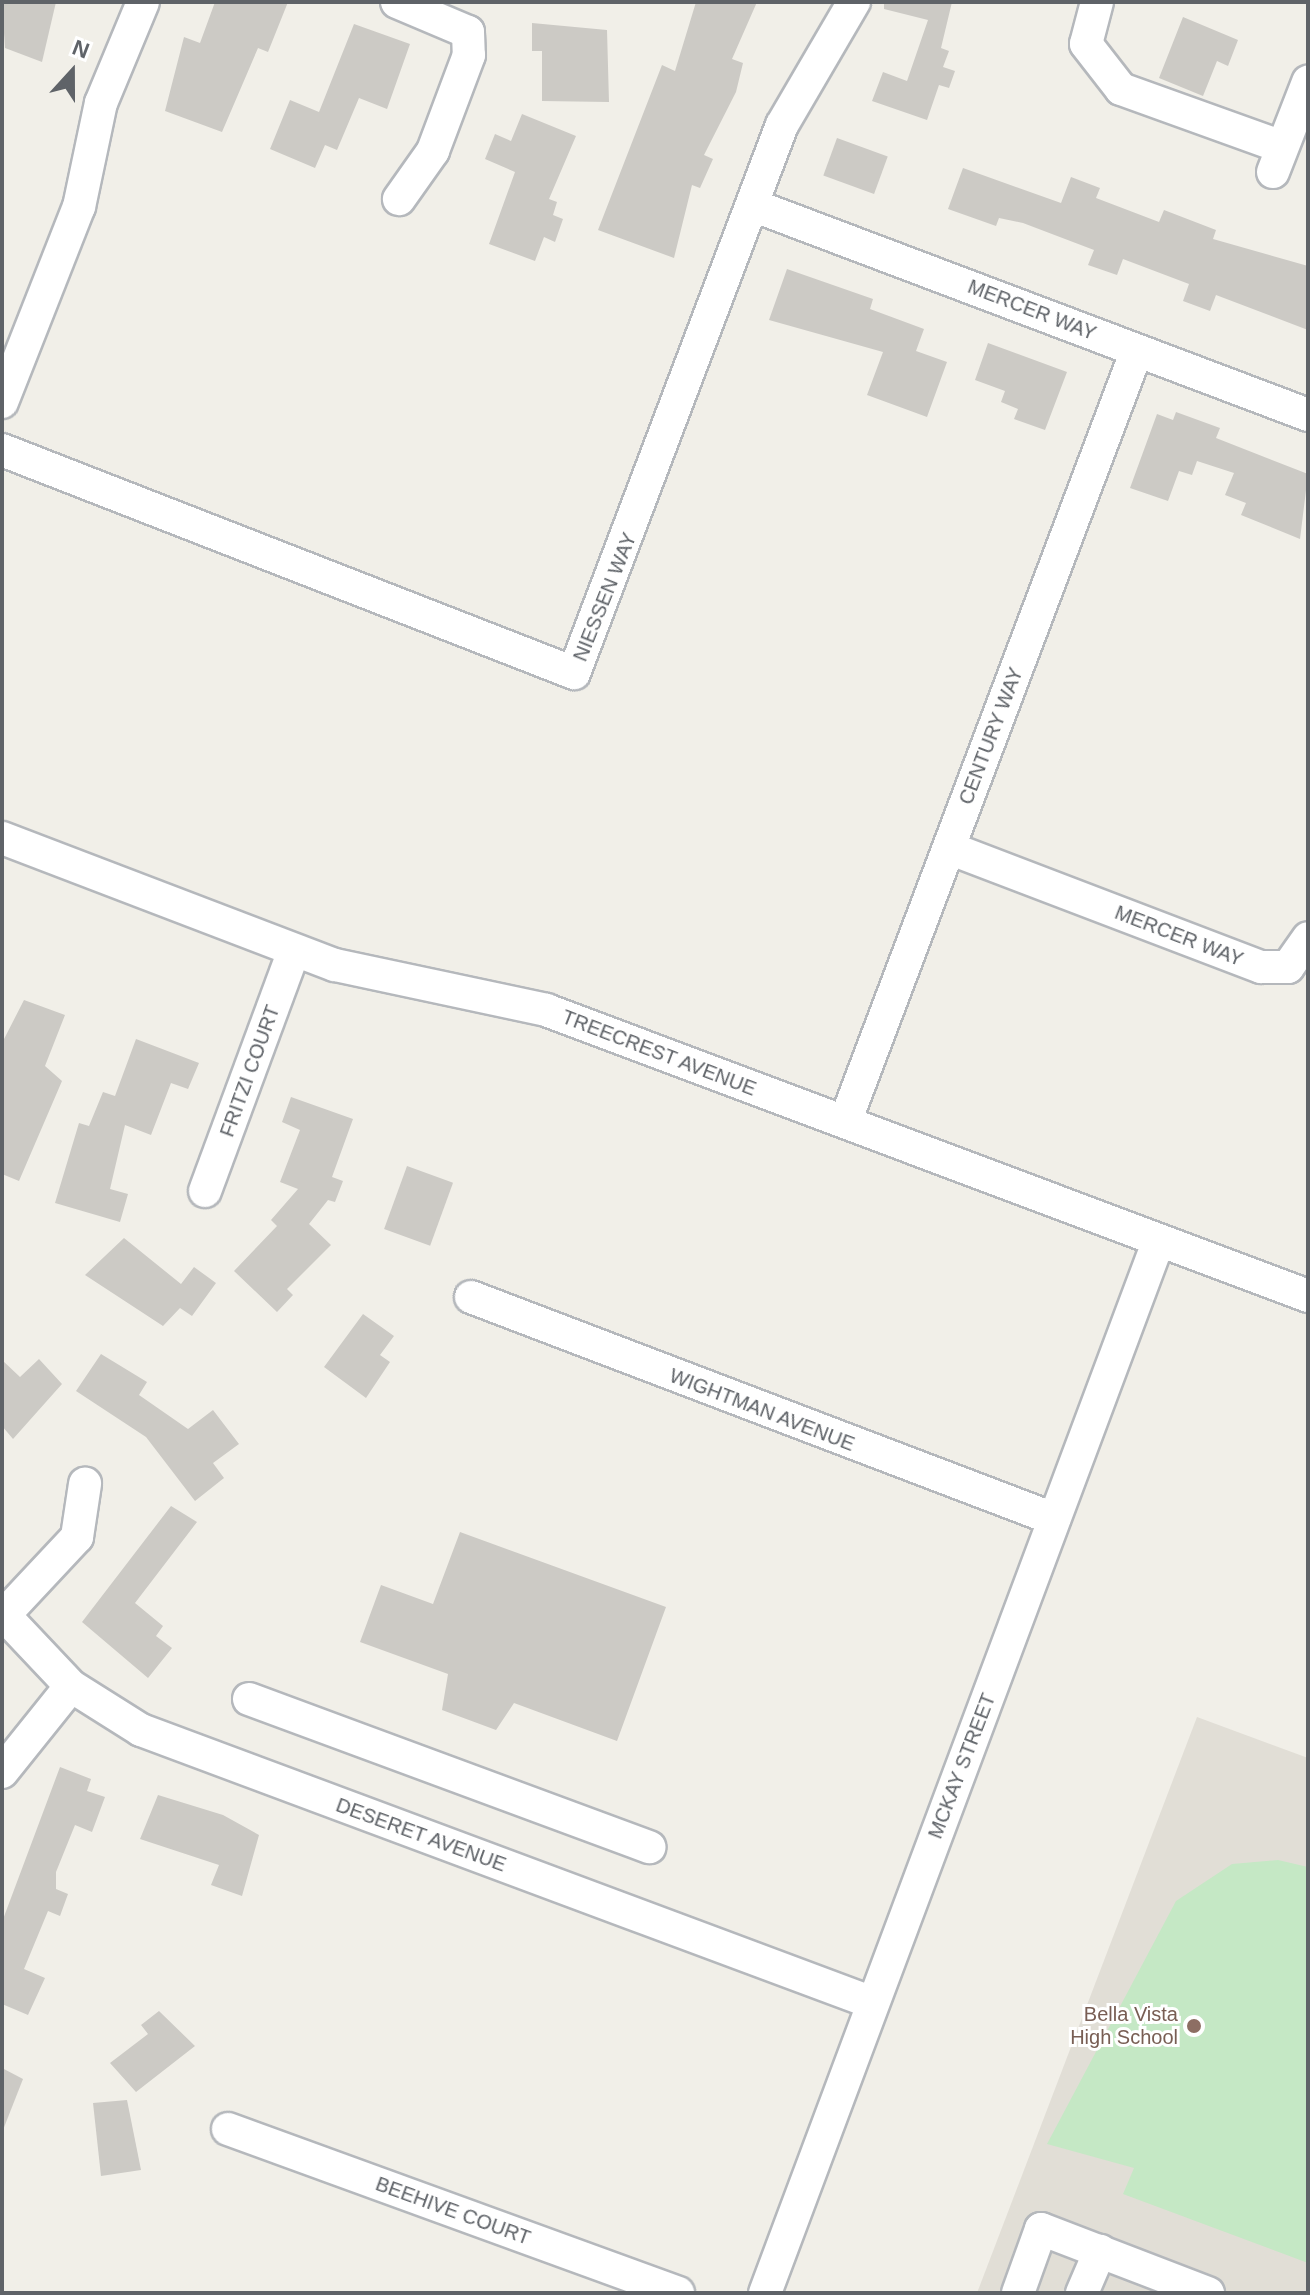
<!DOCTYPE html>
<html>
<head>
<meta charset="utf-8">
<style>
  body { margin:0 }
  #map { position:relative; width:1310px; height:2295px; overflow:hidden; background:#f1efe8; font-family:Helvetica,sans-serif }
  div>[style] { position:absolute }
  .education>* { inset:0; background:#e1ded6 }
  .green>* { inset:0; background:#c5e8c5 }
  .building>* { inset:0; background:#cccac5; transform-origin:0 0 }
  .roads { filter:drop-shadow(2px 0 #b5b8bc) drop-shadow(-2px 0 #b5b8bc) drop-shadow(0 2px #b5b8bc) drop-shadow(0 -2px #b5b8bc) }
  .minor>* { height:32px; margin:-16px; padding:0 16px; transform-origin:16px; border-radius:16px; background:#fff }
  .dots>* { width:22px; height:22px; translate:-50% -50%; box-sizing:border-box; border:4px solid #fff; border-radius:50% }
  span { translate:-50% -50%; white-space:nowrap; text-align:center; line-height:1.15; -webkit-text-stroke:6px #fff; paint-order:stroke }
  .street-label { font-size:20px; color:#5f6368 }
  .education-label { font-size:20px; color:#785e54 }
  .right { translate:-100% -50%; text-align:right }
  .frame { position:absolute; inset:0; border:4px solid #5f6368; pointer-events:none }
  .north { position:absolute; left:32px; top:32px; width:80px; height:80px; -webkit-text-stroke:6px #fff; paint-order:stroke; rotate:21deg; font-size:22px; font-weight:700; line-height:32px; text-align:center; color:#5f6368 }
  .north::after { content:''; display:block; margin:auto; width:28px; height:36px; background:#5f6368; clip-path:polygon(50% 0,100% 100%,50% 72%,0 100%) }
</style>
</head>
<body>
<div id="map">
  <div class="education">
    <i style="clip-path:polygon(1197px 1717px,1308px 1758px,1308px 2293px,977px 2293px)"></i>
  </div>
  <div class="green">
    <i style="clip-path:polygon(1278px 1860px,1308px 1867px,1308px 2263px,1123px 2194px,1134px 2168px,1047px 2144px,1176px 1901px,1232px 1864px)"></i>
  </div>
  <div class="building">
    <i style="clip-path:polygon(2px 2px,56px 2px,42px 62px,5px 48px)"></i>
    <i style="clip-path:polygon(215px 2px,288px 2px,268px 52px,258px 48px,222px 132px,165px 111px,184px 37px,200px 43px)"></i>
    <i style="clip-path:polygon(696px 2px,757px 2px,732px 59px,743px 63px,736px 92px,704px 155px,713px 159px,700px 188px,692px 185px,674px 258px,598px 230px,662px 65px,675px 71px)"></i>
    <i style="clip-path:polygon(884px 2px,952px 2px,941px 48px,949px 51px,943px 67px,955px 71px,949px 88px,939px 85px,927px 120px,872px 101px,883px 72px,907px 81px,928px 20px,884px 9px)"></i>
    <i style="clip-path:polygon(1183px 17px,1238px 40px,1228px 66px,1217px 61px,1203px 96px,1159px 78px)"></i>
    <i style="clip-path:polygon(532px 23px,607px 30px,609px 102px,542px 101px,542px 51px,532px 51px)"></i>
    <i style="clip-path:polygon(354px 24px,410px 44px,387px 109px,359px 98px,337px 150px,325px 145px,315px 168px,270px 149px,290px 100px,319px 112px)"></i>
    <i style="clip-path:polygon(522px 114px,576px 136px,549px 199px,557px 202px,553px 215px,563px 219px,555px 242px,544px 237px,535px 261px,489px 244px,515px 172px,485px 159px,495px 134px,511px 141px)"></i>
    <i style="left:837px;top:138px;width:54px;height:40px;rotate:20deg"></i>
    <i style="clip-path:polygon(963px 168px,1061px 203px,1071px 177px,1100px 188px,1096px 198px,1159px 222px,1164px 210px,1216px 230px,1213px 239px,1308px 266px,1308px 330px,1216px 295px,1210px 311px,1183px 301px,1189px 284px,1123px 259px,1117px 275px,1088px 265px,1094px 250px,1023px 223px,999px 218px,996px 226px,948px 209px)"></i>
    <i style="clip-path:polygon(787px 269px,873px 299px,870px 309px,924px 329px,916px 351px,947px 362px,927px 417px,867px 395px,883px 352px,769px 320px)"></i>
    <i style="clip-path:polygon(988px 343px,1067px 372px,1045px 430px,1014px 419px,1018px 409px,1001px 402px,1005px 391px,975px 380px)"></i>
    <i style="clip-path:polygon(1176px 412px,1220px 428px,1216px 438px,1308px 474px,1300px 539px,1241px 515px,1246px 503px,1225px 495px,1234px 473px,1197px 461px,1192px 475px,1179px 471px,1168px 501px,1130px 488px,1157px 414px,1173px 420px)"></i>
    <i style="clip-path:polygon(24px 1000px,65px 1015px,45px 1066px,62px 1081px,19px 1181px,2px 1174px,2px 1043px)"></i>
    <i style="clip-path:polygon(136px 1039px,199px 1063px,188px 1089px,171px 1083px,151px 1135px,125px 1125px,110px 1189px,128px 1194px,120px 1222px,55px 1203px,79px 1123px,89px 1126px,103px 1092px,115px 1096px)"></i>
    <i style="clip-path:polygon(291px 1097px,353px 1119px,332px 1177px,343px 1181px,335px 1202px,328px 1200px,309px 1224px,331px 1245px,287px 1289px,293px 1295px,277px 1312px,234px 1271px,277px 1226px,271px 1220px,298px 1189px,280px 1182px,300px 1130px,282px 1122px)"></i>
    <i style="left:407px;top:1166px;width:49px;height:67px;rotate:20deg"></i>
    <i style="clip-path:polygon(124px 1238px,181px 1284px,194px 1267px,216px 1283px,192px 1316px,180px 1308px,163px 1326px,85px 1275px)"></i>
    <i style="clip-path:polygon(363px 1314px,394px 1336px,380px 1355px,390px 1362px,366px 1398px,324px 1367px)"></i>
    <i style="clip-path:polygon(101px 1354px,147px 1382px,139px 1395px,188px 1429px,213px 1410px,239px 1444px,213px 1463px,224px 1478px,195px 1501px,146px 1437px,76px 1391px)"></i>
    <i style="clip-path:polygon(39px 1359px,62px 1384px,13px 1439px,2px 1426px,2px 1360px,20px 1377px)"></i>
    <i style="clip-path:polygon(171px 1506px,197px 1522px,135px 1603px,163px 1626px,156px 1636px,172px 1648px,148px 1678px,82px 1622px)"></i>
    <i style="clip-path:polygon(460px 1532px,666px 1607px,617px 1741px,514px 1703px,496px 1730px,442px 1710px,448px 1674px,360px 1642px,381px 1585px,433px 1604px)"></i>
    <i style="clip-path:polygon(60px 1767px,91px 1779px,87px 1791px,105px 1797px,92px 1832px,75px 1825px,56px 1872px,56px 1889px,68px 1894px,60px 1916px,48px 1911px,24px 1969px,45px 1978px,28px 2015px,2px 2004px,2px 1922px)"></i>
    <i style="clip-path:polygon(158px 1795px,223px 1815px,259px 1835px,242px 1896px,211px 1885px,219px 1865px,140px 1839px)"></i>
    <i style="clip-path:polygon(159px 2011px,195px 2046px,136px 2092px,110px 2063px,148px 2034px,141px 2025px)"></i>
    <i style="clip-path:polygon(2px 2068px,23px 2079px,3px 2130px,2px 2130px)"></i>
    <i style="clip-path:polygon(127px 2100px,141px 2170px,101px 2176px,93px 2103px)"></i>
  </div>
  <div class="roads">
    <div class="minor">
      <i style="left:397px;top:2px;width:77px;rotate:22.9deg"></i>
      <i style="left:468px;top:32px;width:23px;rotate:88deg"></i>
      <i style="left:469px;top:55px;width:103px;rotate:110.6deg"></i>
      <i style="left:433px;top:151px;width:59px;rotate:125.3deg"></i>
      <i style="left:1097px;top:2px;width:43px;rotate:104.7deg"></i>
      <i style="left:1086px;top:44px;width:57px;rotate:52.1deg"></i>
      <i style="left:1121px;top:89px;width:171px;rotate:19.8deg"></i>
      <i style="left:1273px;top:172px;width:97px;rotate:-68.7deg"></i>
      <i style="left:755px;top:206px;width:591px;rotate:20.7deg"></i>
      <i style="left:2px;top:402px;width:210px;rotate:-68.5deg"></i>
      <i style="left:79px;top:207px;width:106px;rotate:-78.1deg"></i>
      <i style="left:101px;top:103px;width:109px;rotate:-67.4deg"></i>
      <i style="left:2px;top:450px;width:614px;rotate:21.3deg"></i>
      <i style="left:574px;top:673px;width:586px;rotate:-69.22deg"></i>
      <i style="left:782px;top:125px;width:143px;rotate:-59.7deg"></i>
      <i style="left:2px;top:838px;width:356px;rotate:20.9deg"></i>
      <i style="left:335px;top:965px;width:216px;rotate:12deg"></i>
      <i style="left:546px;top:1010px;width:814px;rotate:20.57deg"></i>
      <i style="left:949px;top:848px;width:334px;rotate:20.9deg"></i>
      <i style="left:1261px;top:967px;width:27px"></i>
      <i style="left:1288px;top:967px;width:35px;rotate:-55deg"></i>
      <i style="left:845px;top:1122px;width:825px;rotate:-69.28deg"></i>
      <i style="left:205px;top:1191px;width:256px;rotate:-69.7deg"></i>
      <i style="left:471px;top:1297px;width:624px;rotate:20.85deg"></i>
      <i style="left:2px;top:1613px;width:100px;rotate:46.6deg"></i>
      <i style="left:71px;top:1686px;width:83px;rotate:32.2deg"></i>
      <i style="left:141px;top:1730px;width:781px;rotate:20.45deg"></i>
      <i style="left:4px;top:1615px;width:107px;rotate:-46.9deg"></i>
      <i style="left:77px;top:1537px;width:54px;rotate:-81.4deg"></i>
      <i style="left:249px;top:1699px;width:427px;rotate:20.3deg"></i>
      <i style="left:2px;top:1772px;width:110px;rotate:-51.3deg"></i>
      <i style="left:228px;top:2129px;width:479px;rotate:20deg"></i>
      <i style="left:765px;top:2293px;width:1124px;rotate:-69.49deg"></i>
      <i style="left:1018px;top:2293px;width:68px;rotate:-70.2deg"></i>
      <i style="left:1041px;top:2229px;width:179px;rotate:21deg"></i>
      <i style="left:1082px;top:2293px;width:46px;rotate:-66.8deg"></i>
    </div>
  </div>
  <div class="dots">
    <i style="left:1194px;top:2026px;background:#8d6e63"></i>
  </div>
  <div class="street-label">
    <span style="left:1032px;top:310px;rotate:21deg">MERCER WAY</span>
    <span style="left:605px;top:597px;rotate:-68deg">NIESSEN WAY</span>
    <span style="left:991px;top:736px;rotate:-69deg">CENTURY WAY</span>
    <span style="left:1179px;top:936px;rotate:21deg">MERCER WAY</span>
    <span style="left:659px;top:1053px;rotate:21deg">TREECREST AVENUE</span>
    <span style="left:250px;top:1071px;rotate:-70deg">FRITZI COURT</span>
    <span style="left:762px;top:1410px;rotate:21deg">WIGHTMAN AVENUE</span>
    <span style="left:962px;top:1766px;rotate:-69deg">MCKAY STREET</span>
    <span style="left:421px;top:1835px;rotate:20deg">DESERET AVENUE</span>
    <span style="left:453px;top:2211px;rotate:20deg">BEEHIVE COURT</span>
  </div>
  <div class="education-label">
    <span class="right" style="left:1178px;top:2026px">Bella Vista<br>High School</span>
  </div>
  <div class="frame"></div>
  <div class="north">N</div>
</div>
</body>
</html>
